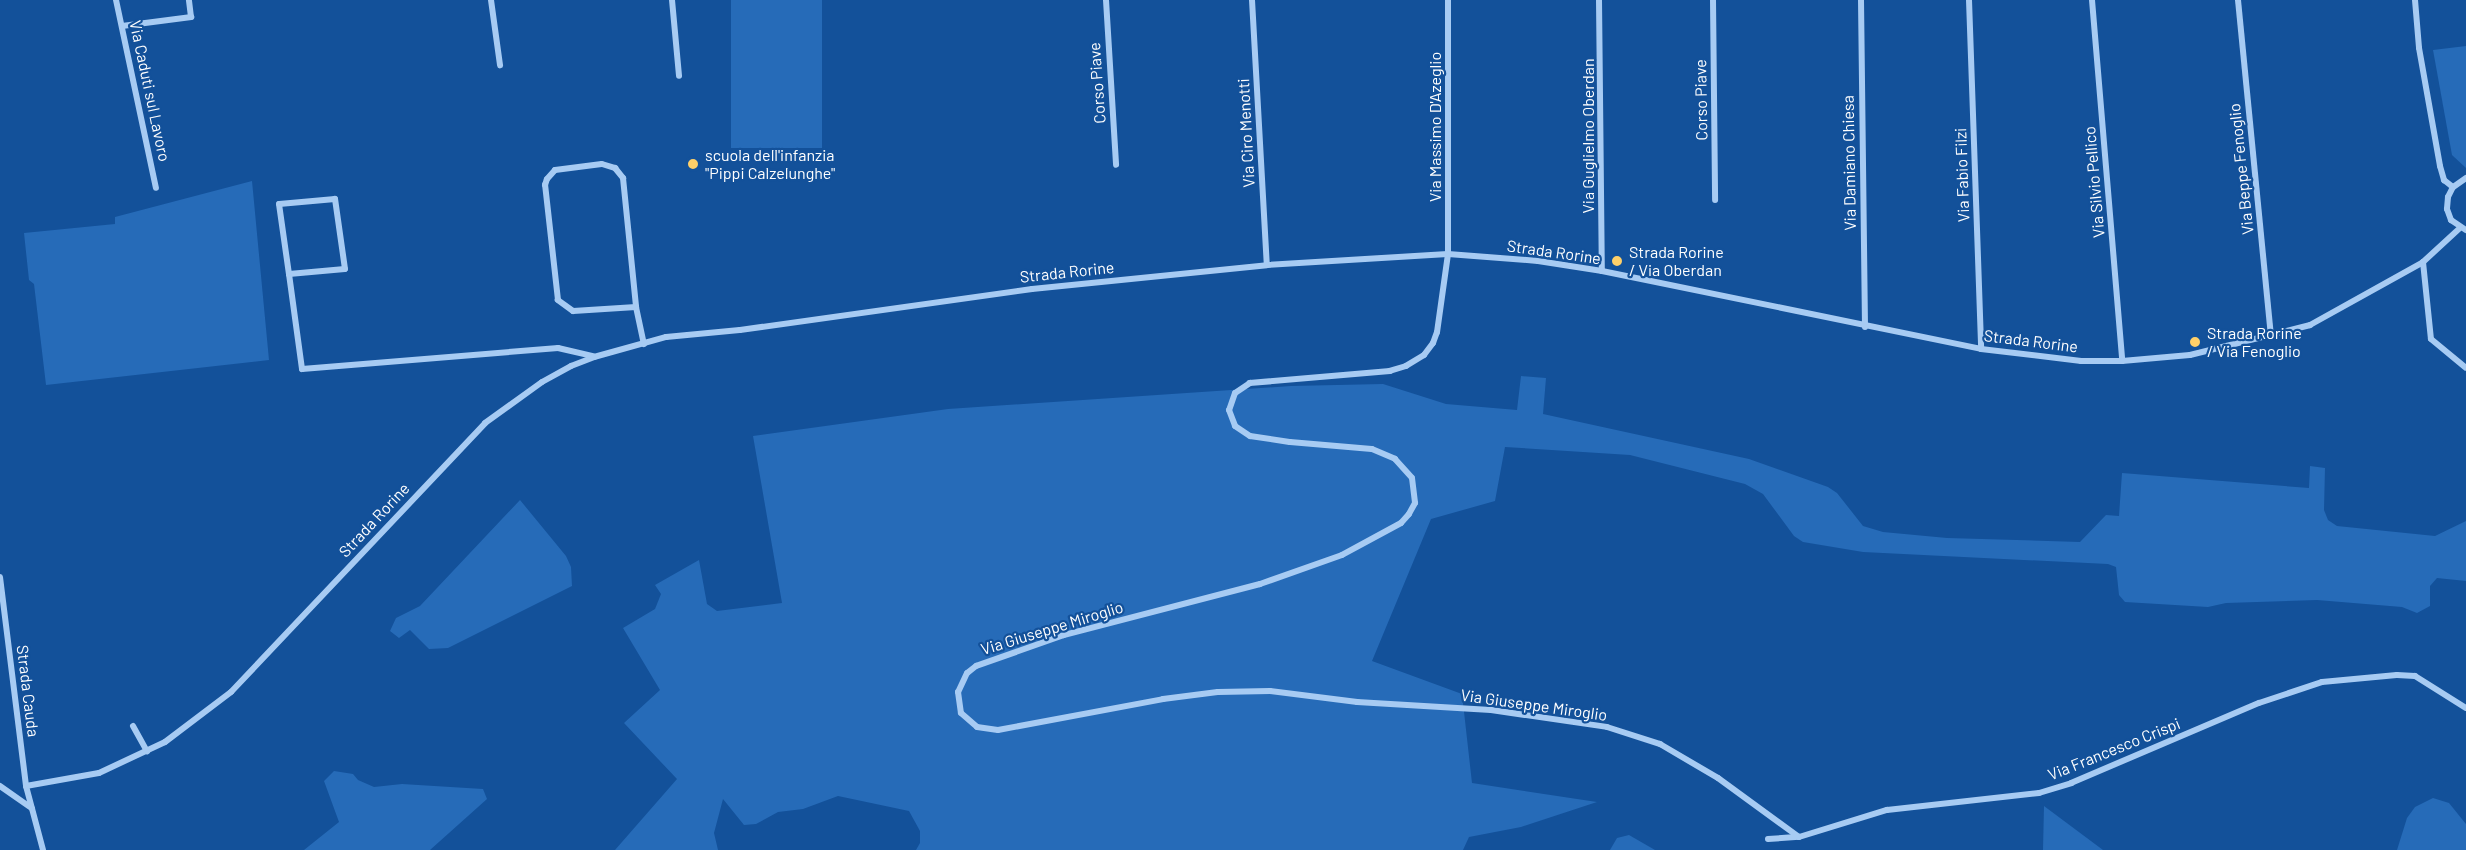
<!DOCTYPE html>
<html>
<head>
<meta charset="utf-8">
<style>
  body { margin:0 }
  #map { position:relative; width:2466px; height:850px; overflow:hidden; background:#13519a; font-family:Barlow,sans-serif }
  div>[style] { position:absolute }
  .green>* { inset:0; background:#266bb8; transform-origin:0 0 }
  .street>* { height:6px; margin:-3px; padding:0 3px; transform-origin:3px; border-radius:3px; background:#a7cbf3 }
  .dots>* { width:16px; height:16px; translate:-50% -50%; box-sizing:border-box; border:3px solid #13519a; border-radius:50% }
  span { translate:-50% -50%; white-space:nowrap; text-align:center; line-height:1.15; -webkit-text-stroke:4.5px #13519a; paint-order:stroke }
  .street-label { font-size:16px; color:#fff }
  .poi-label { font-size:16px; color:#fff }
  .left { translate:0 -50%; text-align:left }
</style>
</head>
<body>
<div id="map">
  <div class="green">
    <i style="left:731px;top:0;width:91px;height:148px"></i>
    <i style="clip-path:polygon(2466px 46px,2466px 168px,2452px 155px,2433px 50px)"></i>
    <i style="clip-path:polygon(252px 181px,269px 360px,46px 385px,34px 284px,29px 280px,24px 233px,115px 224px,115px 217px)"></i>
    <i style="clip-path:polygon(1521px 376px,1546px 378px,1543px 414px,1749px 459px,1828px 487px,1837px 493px,1863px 526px,1883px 532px,1947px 538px,2080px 542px,2106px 515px,2119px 516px,2122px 473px,2309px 488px,2310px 466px,2325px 468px,2324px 510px,2328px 520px,2337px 526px,2435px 536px,2466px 521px,2466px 581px,2437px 578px,2430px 586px,2430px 606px,2417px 613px,2402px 607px,2317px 600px,2226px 603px,2208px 607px,2125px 602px,2119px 595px,2116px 567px,2108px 564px,1863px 552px,1803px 542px,1794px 536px,1763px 494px,1745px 484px,1630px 455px,1505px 447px,1495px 501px,1431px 519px,1372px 661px,1462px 694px,1472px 783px,1597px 802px,1521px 827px,1469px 837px,1463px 850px,916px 850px,920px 843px,920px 831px,909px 811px,838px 796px,803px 809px,778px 812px,756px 824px,744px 825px,723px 799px,714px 833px,718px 850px,615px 850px,677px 779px,624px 723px,660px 690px,623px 628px,655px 609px,661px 594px,655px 585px,699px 560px,707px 604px,717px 611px,782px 603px,753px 436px,948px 409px,1291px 386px,1383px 384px,1446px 404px,1517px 410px)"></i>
    <i style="clip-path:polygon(520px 500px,566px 556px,571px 567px,572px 586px,448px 648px,429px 649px,410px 630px,399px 638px,390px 631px,396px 618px,420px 606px)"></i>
    <i style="clip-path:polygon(334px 771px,353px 774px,358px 780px,374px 787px,402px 784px,483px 789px,487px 799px,430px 850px,304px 850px,339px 822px,324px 781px)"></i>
    <i style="clip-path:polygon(2433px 798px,2449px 803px,2466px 824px,2466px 850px,2397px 850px,2407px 818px,2415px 807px)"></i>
    <i style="clip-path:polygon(2044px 806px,2103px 850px,2043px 850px)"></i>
    <i style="clip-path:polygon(1629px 835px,1655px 850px,1610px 850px,1617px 838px)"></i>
  </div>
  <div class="street">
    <i style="left:116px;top:0;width:192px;rotate:78deg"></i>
    <i style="left:491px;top:0;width:66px;rotate:82.1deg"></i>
    <i style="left:672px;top:0;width:76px;rotate:84.7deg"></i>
    <i style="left:1106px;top:0;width:165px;rotate:86.5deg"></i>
    <i style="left:1252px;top:0;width:265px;rotate:86.8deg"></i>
    <i style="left:1448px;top:0;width:254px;rotate:90deg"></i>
    <i style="left:1448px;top:254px;width:79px;rotate:98deg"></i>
    <i style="left:1437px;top:332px;width:12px;rotate:110deg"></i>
    <i style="left:1433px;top:343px;width:15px;rotate:127deg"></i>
    <i style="left:1424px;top:355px;width:21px;rotate:149deg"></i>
    <i style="left:1406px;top:366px;width:17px;rotate:163deg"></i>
    <i style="left:1390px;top:371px;width:141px;rotate:175.1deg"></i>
    <i style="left:1250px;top:383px;width:18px;rotate:146deg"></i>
    <i style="left:1235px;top:393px;width:18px;rotate:109deg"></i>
    <i style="left:1229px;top:410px;width:17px;rotate:69deg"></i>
    <i style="left:1235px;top:426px;width:18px;rotate:34deg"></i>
    <i style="left:1250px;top:436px;width:40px;rotate:8.5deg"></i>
    <i style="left:1290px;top:442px;width:82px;rotate:4.9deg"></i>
    <i style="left:1372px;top:449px;width:25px;rotate:23deg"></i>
    <i style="left:1395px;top:459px;width:25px;rotate:48deg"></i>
    <i style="left:1412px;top:478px;width:25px;rotate:83deg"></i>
    <i style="left:1415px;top:503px;width:13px;rotate:119deg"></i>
    <i style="left:1409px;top:514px;width:12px;rotate:132deg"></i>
    <i style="left:1401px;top:523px;width:67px;rotate:151.5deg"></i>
    <i style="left:1342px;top:555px;width:87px;rotate:160.5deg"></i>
    <i style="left:1260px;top:584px;width:203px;rotate:165.4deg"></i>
    <i style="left:1064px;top:635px;width:93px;rotate:160.6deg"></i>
    <i style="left:976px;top:666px;width:11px;rotate:142deg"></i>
    <i style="left:967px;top:673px;width:21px;rotate:115deg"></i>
    <i style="left:958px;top:692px;width:21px;rotate:82deg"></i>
    <i style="left:961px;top:713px;width:21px;rotate:41deg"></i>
    <i style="left:977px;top:727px;width:21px;rotate:8deg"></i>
    <i style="left:998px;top:730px;width:168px;rotate:-10.6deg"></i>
    <i style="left:1163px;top:699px;width:55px;rotate:-7.3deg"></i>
    <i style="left:1218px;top:692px;width:52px;rotate:-1.1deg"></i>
    <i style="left:1270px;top:691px;width:88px;rotate:7.2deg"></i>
    <i style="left:1357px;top:702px;width:134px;rotate:3.4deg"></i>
    <i style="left:1491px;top:710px;width:117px;rotate:8.3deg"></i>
    <i style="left:1607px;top:727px;width:56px;rotate:17.8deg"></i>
    <i style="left:1660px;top:744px;width:67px;rotate:30.4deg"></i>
    <i style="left:1718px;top:778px;width:100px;rotate:36.1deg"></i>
    <i style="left:1599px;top:0;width:271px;rotate:89.4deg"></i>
    <i style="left:1713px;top:0;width:200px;rotate:89.4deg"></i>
    <i style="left:1861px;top:0;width:327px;rotate:89.3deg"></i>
    <i style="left:1969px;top:0;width:349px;rotate:88deg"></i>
    <i style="left:2092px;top:0;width:362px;rotate:85.2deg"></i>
    <i style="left:2238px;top:0;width:338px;rotate:84.4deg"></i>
    <i style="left:2415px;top:0;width:48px;rotate:85.2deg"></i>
    <i style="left:2419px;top:48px;width:120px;rotate:79.9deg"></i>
    <i style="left:2440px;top:166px;width:15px;rotate:74deg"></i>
    <i style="left:2444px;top:180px;width:11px;rotate:38deg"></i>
    <i style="left:122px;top:26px;width:70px;rotate:-7.4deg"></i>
    <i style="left:191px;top:17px;width:17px;rotate:-97deg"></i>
    <i style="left:2466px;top:178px;width:16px;rotate:145deg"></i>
    <i style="left:2453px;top:187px;width:11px;rotate:117deg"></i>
    <i style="left:2448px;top:197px;width:12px;rotate:95deg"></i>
    <i style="left:2447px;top:209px;width:12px;rotate:70deg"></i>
    <i style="left:2451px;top:220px;width:18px;rotate:34deg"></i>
    <i style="left:2423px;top:262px;width:77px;rotate:84.1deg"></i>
    <i style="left:2431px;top:339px;width:45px;rotate:39.6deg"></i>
    <i style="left:289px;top:274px;width:56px;rotate:-5.1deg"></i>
    <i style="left:345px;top:269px;width:71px;rotate:-98.1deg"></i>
    <i style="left:335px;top:199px;width:56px;rotate:174.9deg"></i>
    <i style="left:279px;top:204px;width:71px;rotate:81.9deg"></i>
    <i style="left:289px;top:274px;width:96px;rotate:82.2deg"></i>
    <i style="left:302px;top:369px;width:257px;rotate:-4.7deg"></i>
    <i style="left:558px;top:348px;width:36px;rotate:13deg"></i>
    <i style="left:636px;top:307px;width:63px;rotate:176.4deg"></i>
    <i style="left:573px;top:311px;width:19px;rotate:-144deg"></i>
    <i style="left:558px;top:300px;width:116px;rotate:-96.4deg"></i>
    <i style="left:545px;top:185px;width:6px;rotate:-72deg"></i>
    <i style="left:547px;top:179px;width:12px;rotate:-48deg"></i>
    <i style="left:555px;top:170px;width:47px;rotate:-7.3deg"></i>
    <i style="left:602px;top:164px;width:14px;rotate:17deg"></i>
    <i style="left:615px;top:168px;width:13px;rotate:51deg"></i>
    <i style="left:623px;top:178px;width:130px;rotate:84.2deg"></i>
    <i style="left:636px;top:307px;width:38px;rotate:78deg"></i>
    <i style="left:0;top:577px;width:211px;rotate:82.9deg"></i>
    <i style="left:26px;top:786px;width:66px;rotate:75.1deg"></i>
    <i style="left:133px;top:726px;width:29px;rotate:61deg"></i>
    <i style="left:0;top:786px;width:39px;rotate:35deg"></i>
    <i style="left:26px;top:786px;width:74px;rotate:-10.1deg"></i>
    <i style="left:99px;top:773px;width:73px;rotate:-25.2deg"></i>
    <i style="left:165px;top:742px;width:83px;rotate:-37.1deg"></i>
    <i style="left:231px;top:692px;width:370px;rotate:-46.6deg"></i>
    <i style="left:485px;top:423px;width:70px;rotate:-35.7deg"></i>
    <i style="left:542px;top:382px;width:33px;rotate:-29deg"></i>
    <i style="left:571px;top:366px;width:25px;rotate:-21deg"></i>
    <i style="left:594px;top:357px;width:75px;rotate:-15.5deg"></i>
    <i style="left:666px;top:337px;width:74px;rotate:-5.4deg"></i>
    <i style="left:740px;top:330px;width:295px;rotate:-8deg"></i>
    <i style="left:1032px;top:289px;width:236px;rotate:-5.8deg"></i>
    <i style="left:1267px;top:265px;width:181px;rotate:-3.5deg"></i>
    <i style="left:1448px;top:254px;width:90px;rotate:4.4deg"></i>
    <i style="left:1538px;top:261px;width:65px;rotate:8.9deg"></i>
    <i style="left:1602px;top:271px;width:387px;rotate:11.6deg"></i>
    <i style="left:1981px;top:349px;width:101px;rotate:6.8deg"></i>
    <i style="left:2081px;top:361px;width:41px"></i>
    <i style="left:2122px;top:361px;width:68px;rotate:-5deg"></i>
    <i style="left:2190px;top:355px;width:124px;rotate:-14deg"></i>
    <i style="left:2310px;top:325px;width:129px;rotate:-29.1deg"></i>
    <i style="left:2423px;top:262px;width:50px;rotate:-42.6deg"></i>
    <i style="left:1768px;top:839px;width:31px;rotate:-4deg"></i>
    <i style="left:1799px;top:837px;width:92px;rotate:-17.1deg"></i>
    <i style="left:1887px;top:810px;width:153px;rotate:-6.4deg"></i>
    <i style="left:2039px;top:793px;width:34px;rotate:-17deg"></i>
    <i style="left:2071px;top:783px;width:204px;rotate:-23.1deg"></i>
    <i style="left:2259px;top:703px;width:66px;rotate:-18.4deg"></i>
    <i style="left:2322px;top:682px;width:75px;rotate:-5.3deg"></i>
    <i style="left:2397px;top:675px;width:18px;rotate:3deg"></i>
    <i style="left:2415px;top:676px;width:60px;rotate:32.1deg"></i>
  </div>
  <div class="dots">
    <i style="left:693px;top:164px;background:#ffd069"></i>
    <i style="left:1617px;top:261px;background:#ffd069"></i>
    <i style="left:2195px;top:342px;background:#ffd069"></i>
  </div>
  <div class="street-label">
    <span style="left:1097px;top:83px;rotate:-94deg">Corso Piave</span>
    <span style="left:150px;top:91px;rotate:78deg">Via Caduti sul Lavoro</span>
    <span style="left:1701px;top:100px;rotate:-91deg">Corso Piave</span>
    <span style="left:1435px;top:127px;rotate:-90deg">Via Massimo D'Azeglio</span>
    <span style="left:1246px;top:133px;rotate:-93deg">Via Ciro Menotti</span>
    <span style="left:1588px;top:136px;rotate:-90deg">Via Guglielmo Oberdan</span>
    <span style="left:1849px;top:163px;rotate:-91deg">Via Damiano Chiesa</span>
    <span style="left:2241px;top:169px;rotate:-96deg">Via Beppe Fenoglio</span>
    <span style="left:1962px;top:175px;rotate:-92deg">Via Fabio Filzi</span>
    <span style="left:2094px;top:182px;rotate:-95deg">Via Silvio Pellico</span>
    <span style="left:1554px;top:252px;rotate:8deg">Strada Rorine</span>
    <span style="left:1067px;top:272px;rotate:-6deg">Strada Rorine</span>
    <span style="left:2031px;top:341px;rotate:7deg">Strada Rorine</span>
    <span style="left:374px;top:520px;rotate:-47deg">Strada Rorine</span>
    <span style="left:1052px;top:628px;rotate:-17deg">Via Giuseppe Miroglio</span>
    <span style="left:28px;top:691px;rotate:83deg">Strada Cauda</span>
    <span style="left:1534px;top:705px;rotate:8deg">Via Giuseppe Miroglio</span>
    <span style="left:2114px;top:749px;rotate:-22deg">Via Francesco Crispi</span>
  </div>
  <div class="poi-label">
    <span class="left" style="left:705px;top:164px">scuola dell'infanzia<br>"Pippi Calzelunghe"</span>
    <span class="left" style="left:1629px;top:261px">Strada Rorine<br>/ Via Oberdan</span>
    <span class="left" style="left:2207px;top:342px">Strada Rorine<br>/ Via Fenoglio</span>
  </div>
</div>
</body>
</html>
